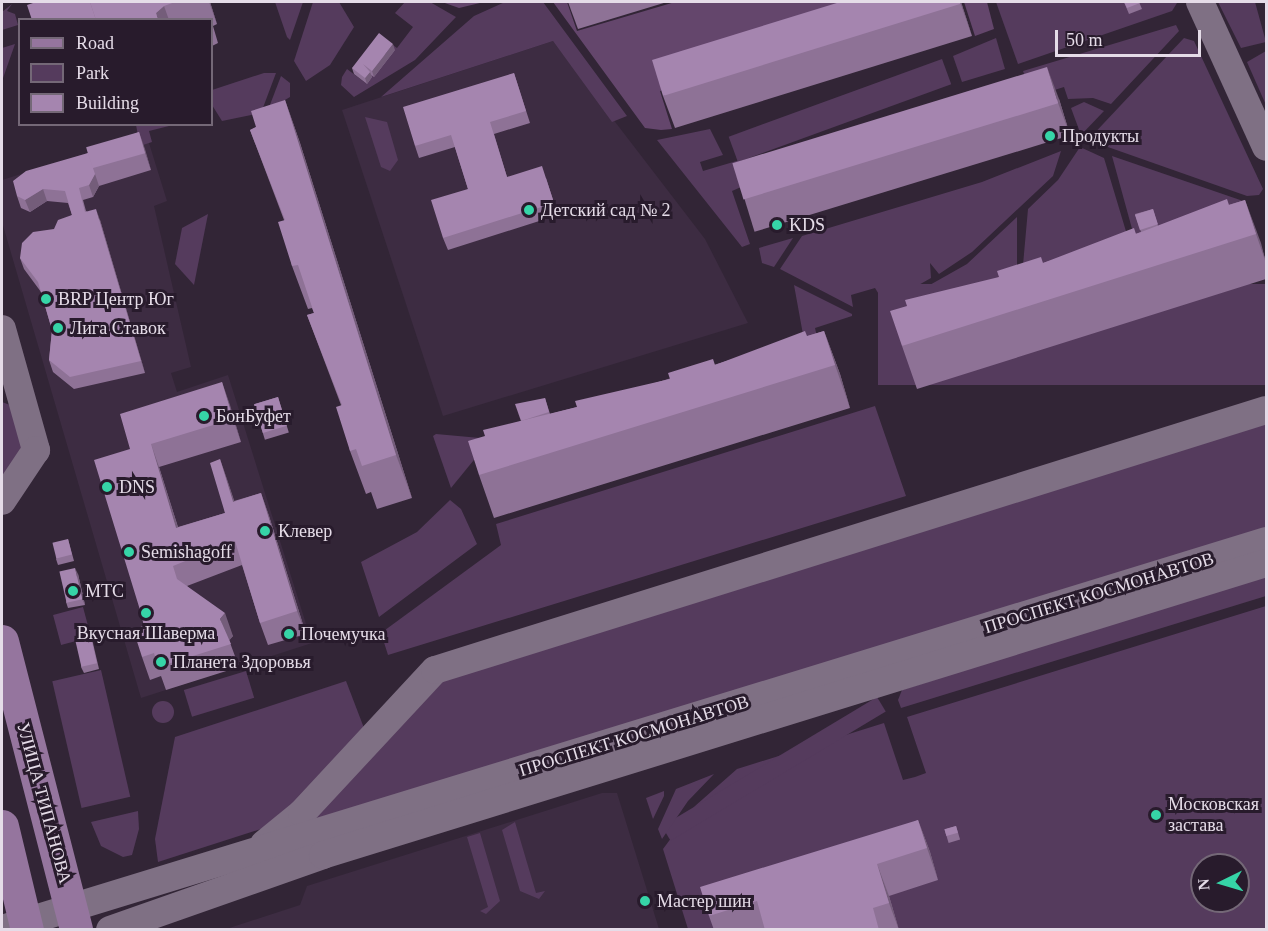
<!DOCTYPE html>
<html>
<head>
<meta charset="utf-8">
<style>
  body { margin:0 }
  #map { position:relative; width:1268px; height:931px; overflow:hidden; background:#322536; font-family:"Times New Roman",serif }
  div>[style] { position:absolute }
  .built>* { inset:0; background:#3d2c42 }
  .green>* { inset:0; background:#553b5d; transform-origin:0 0 }
  .round { border-radius:50% }
  .forest>* { inset:0; background:#64466c }
  .minor>* { height:28px; margin:-14px; padding:0 14px; transform-origin:14px; border-radius:14px; background:#7f7084 }
  .major>* { height:33px; margin:-16.5px; padding:0 16.5px; transform-origin:16.5px; border-radius:16.5px; background:#95759e }
  .wall>* { inset:0; background:#8e7296; transform-origin:0 0 }
  .shaded-wall>* { inset:0; background:#745d7a }
  .building>* { inset:0; background:#a585af; transform-origin:0 0 }
  .dots>* { width:16px; height:16px; translate:-50% -50%; box-sizing:border-box; border:3px solid #281b2c; border-radius:50% }
  span { translate:-50% -50%; white-space:nowrap; text-align:center; line-height:1.15; -webkit-text-stroke:6px #281b2c; paint-order:stroke }
  .poi-label { font-size:18px; color:#e5dce8 }
  .left { translate:0 -50%; text-align:left }
  .street-label { font-size:18px; color:#e5dce8 }
  .frame { position:absolute; inset:0; border:3px solid #e5dce8; pointer-events:none }
  .legend { position:absolute; left:18px; top:18px; width:195px; height:108px; box-sizing:border-box; background:#281b2c; border:2px solid #746877; margin:0; padding:8px 10px; list-style:none; font-size:18px; color:#e5dce8 }
  .legend li { display:flex; align-items:center; gap:12px; height:30px }
  .legend b { width:30px; border:2px solid #746877 }
  .north { position:absolute; left:1190px; top:853px; width:60px; height:60px; box-sizing:border-box; background:#281b2c; border:2px solid #746877; border-radius:50%; rotate:265deg; font-size:16px; font-weight:700; line-height:24px; text-align:center; color:#e5dce8 }
  .north::after { content:''; display:block; margin:auto; width:21px; height:27px; background:#36d4a7; clip-path:polygon(50% 0,100% 100%,50% 72%,0 100%) }
  .scale { position:absolute; left:1055px; top:30px; width:146px; height:27px; box-sizing:border-box; border:3px solid #e5dce8; border-top:0; padding-left:8px; font-size:18px; line-height:21px; white-space:nowrap; color:#e5dce8; -webkit-text-stroke:4px #281b2c; paint-order:stroke }
</style>
</head>
<body>
<div id="map">
  <div class="built">
    <i style="clip-path:polygon(553px 41px,705px 239px,748px 323px,443px 416px,342px 110px)"></i>
    <i style="clip-path:polygon(129px 140px,149px 143px,167px 201px,154px 206px,191px 367px,171px 373px,177px 392px,228px 375px,312px 643px,141px 698px,2px 222px,2px 180px)"></i>
    <i style="clip-path:polygon(602px 793px,617px 793px,659px 929px,223px 930px,300px 905px,307px 886px)"></i>
  </div>
  <div class="green">
    <i style="clip-path:polygon(275px 2px,303px 2px,290px 40px,287px 37px)"></i>
    <i style="clip-path:polygon(313px 2px,339px 2px,354px 27px,330px 65px,306px 81px,294px 61px)"></i>
    <i style="clip-path:polygon(405px 2px,430px 2px,456px 17px,415px 60px,354px 97px,341px 85px,342px 77px,347px 69px,367px 84px,360px 67px,382px 37px,397px 48px,413px 27px,395px 13px)"></i>
    <i style="clip-path:polygon(505px 2px,543px 2px,627px 116px,612px 122px,553px 41px,381px 97px,474px 16px)"></i>
    <i style="clip-path:polygon(996px 2px,1177px 2px,1177px 3px,1172px 11px,1018px 64px)"></i>
    <i style="clip-path:polygon(1218px 2px,1255px 2px,1266px 42px,1241px 48px)"></i>
    <i style="clip-path:polygon(12px 4px,7px 11px,15px 14px,18px 25px,2px 30px,2px 12px)"></i>
    <i style="clip-path:polygon(1176px 25px,1179px 31px,1111px 104px,1093px 98px,1068px 99px,1064px 87px,1032px 97px,1023px 71px)"></i>
    <i style="clip-path:polygon(996px 38px,1005px 69px,962px 82px,953px 56px)"></i>
    <i style="clip-path:polygon(1184px 38px,1194px 41px,1263px 189px,1259px 195px,1247px 196px,1088px 140px)"></i>
    <i style="clip-path:polygon(15px 44px,2px 81px,2px 48px)"></i>
    <i style="clip-path:polygon(1266px 51px,1266px 105px,1247px 62px)"></i>
    <i style="left:942px;top:59px;width:27px;height:227px;rotate:70deg"></i>
    <i style="clip-path:polygon(264px 73px,276px 73px,261px 113px,222px 121px,212px 105px,212px 90px)"></i>
    <i style="clip-path:polygon(281px 76px,290px 83px,290px 97px,268px 110px)"></i>
    <i style="clip-path:polygon(1084px 102px,1104px 111px,1081px 135px,1071px 108px)"></i>
    <i style="clip-path:polygon(365px 117px,387px 122px,398px 160px,390px 171px,381px 167px)"></i>
    <i style="clip-path:polygon(136px 125px,173px 125px,149px 131px,152px 142px,140px 146px)"></i>
    <i style="clip-path:polygon(710px 129px,723px 155px,700px 162px,703px 171px,740px 160px,748px 184px,732px 191px,750px 244px,742px 247px,657px 140px)"></i>
    <i style="clip-path:polygon(1080px 147px,1104px 158px,1128px 238px,1029px 273px,1023px 265px,1028px 209px,1058px 180px)"></i>
    <i style="clip-path:polygon(1061px 151px,1053px 176px,972px 252px,939px 274px,930px 263px,931px 278px,885px 304px,875px 288px,851px 295px,853px 307px,780px 269px,802px 236px,982px 182px)"></i>
    <i style="clip-path:polygon(1112px 156px,1246px 202px,1134px 236px)"></i>
    <i style="clip-path:polygon(208px 214px,194px 285px,175px 264px,182px 228px)"></i>
    <i style="clip-path:polygon(1017px 217px,1017px 277px,886px 316px,889px 308px,967px 264px)"></i>
    <i style="clip-path:polygon(793px 238px,774px 267px,762px 263px,759px 248px)"></i>
    <i style="left:1266px;top:284px;width:101px;height:388px;rotate:90deg"></i>
    <i style="clip-path:polygon(794px 285px,852px 314px,852px 316px,815px 328px,817px 337px,804px 340px)"></i>
    <i style="clip-path:polygon(2px 402px,10px 405px,23px 444px,2px 484px)"></i>
    <i style="clip-path:polygon(875px 406px,906px 496px,388px 655px,381px 633px,501px 545px,496px 524px)"></i>
    <i style="clip-path:polygon(1266px 421px,1266px 530px,312px 820px,449px 675px)"></i>
    <i style="clip-path:polygon(436px 434px,491px 439px,451px 488px,433px 436px)"></i>
    <i style="clip-path:polygon(450px 500px,461px 509px,477px 544px,379px 617px,361px 562px,417px 532px)"></i>
    <i style="clip-path:polygon(1266px 574px,1266px 596px,901px 708px,898px 700px,902px 690px)"></i>
    <i style="clip-path:polygon(evenodd,1266px 606px,1266px 929px,688px 929px,663px 849px,695px 806px,737px 769px,884px 723px,903px 780px,915px 777px,926px 773px,907px 717px,1266px 606px,1202px 865px,1238px 865px,1238px 901px,1202px 901px,1202px 865px)"></i>
    <i style="left:83px;top:607px;width:31px;height:31px;rotate:75deg"></i>
    <i style="left:101px;top:670px;width:130px;height:50px;rotate:77deg"></i>
    <i style="left:246px;top:671px;width:28px;height:65px;rotate:73deg"></i>
    <i style="clip-path:polygon(346px 681px,364px 728px,296px 803px,267px 827px,158px 862px,155px 839px,175px 737px)"></i>
    <i style="left:877px;top:697px;width:17px;height:251px;rotate:59deg"></i>
    <i class="round" style="left:152px;top:701px;width:22px;height:22px"></i>
    <i style="clip-path:polygon(714px 774px,688px 801px,662px 839px,658px 829px,676px 789px)"></i>
    <i style="clip-path:polygon(664px 791px,664px 796px,653px 819px,646px 798px)"></i>
    <i style="clip-path:polygon(138px 811px,139px 829px,132px 855px,123px 857px,101px 846px,91px 822px)"></i>
    <i style="clip-path:polygon(515px 822px,536px 893px,545px 891px,539px 899px,520px 891px,502px 830px)"></i>
    <i style="clip-path:polygon(480px 833px,500px 901px,486px 914px,480px 911px,488px 907px,467px 837px)"></i>
  </div>
  <div class="forest">
    <i style="clip-path:polygon(442px 2px,484px 2px,459px 8px)"></i>
    <i style="clip-path:polygon(553px 2px,567px 2px,577px 31px,675px 2px,947px 2px,660px 91px,672px 129px,661px 130px,645px 128px)"></i>
    <i style="clip-path:polygon(964px 2px,987px 2px,994px 29px,975px 36px)"></i>
  </div>
  <div class="minor">
    <i style="left:1200px;top:2px;width:159px;rotate:65.5deg"></i>
    <i style="left:2px;top:329px;width:126px;rotate:74.3deg"></i>
    <i style="left:36px;top:450px;width:61px;rotate:123.7deg"></i>
    <i style="left:264px;top:844px;width:49px;rotate:-39.2deg"></i>
    <i style="left:302px;top:813px;width:195px;rotate:-47.1deg"></i>
    <i style="left:435px;top:670px;width:871px;rotate:-17.37deg"></i>
    <i style="left:2px;top:929px;width:1322px;rotate:-17.06deg"></i>
    <i style="left:110px;top:930px;width:226px;rotate:-19.4deg"></i>
    <i style="left:323px;top:855px;width:987px;rotate:-17.21deg"></i>
  </div>
  <div class="major">
    <i style="left:2px;top:641px;width:298px;rotate:75.6deg"></i>
    <i style="left:2px;top:826px;width:107px;rotate:76.5deg"></i>
  </div>
  <div class="wall">
    <i style="clip-path:polygon(33px 2px,210px 2px,217px 24px,213px 26px,218px 43px,212px 46px,212px 20px,32px 20px)"></i>
    <i style="clip-path:polygon(568px 2px,667px 2px,578px 29px)"></i>
    <i style="clip-path:polygon(840px 2px,961px 2px,972px 36px,675px 128px,663px 96px)"></i>
    <i style="clip-path:polygon(1124px 2px,1139px 2px,1142px 9px,1129px 14px)"></i>
    <i style="clip-path:polygon(395px 50px,374px 77px,371px 75px,372px 77px,367px 84px,354px 74px,352px 68px)"></i>
    <i style="clip-path:polygon(514px 73px,530px 123px,494px 134px,507px 177px,546px 178px,558px 215px,448px 250px,443px 238px,468px 189px,455px 147px,419px 158px,415px 146px)"></i>
    <i style="left:1059px;top:99px;width:38px;height:330px;rotate:73deg"></i>
    <i style="clip-path:polygon(285px 100px,300px 143px,412px 498px,377px 509px,371px 492px,366px 494px,350px 451px,341px 405px,307px 315px,314px 313px,312px 308px,308px 309px,292px 266px,284px 220px,250px 130px,256px 127px)"></i>
    <i style="clip-path:polygon(139px 132px,151px 170px,99px 186px,93px 197px,83px 200px,86px 211px,100px 220px,145px 373px,74px 389px,53px 372px,49px 360px,52px 330px,41px 292px,24px 269px,20px 258px,72px 215px,68px 203px,47px 201px,30px 212px,21px 208px,17px 196px,88px 153px)"></i>
    <i style="clip-path:polygon(1245px 200px,1266px 261px,1266px 279px,917px 389px,902px 346px,999px 277px,1141px 232px,1135px 214px,1153px 209px,1158px 226px)"></i>
    <i style="clip-path:polygon(824px 331px,840px 374px,850px 408px,494px 518px,479px 475px,485px 436px,521px 421px,545px 398px,550px 414px,577px 407px)"></i>
    <i style="clip-path:polygon(222px 382px,241px 442px,159px 467px,178px 527px,225px 513px,220px 459px,234px 501px,261px 493px,269px 516px,306px 634px,268px 645px,260px 623px,242px 565px,187px 586px,233px 636px,229px 640px,239px 667px,166px 690px,161px 676px,150px 680px,142px 657px,144px 626px,130px 449px)"></i>
    <i style="left:278px;top:397px;width:37px;height:25px;rotate:73deg"></i>
    <i style="clip-path:polygon(68px 539px,74px 561px,58px 565px,56px 559px)"></i>
    <i style="clip-path:polygon(78px 574px,85px 605px,68px 608px,66px 602px)"></i>
    <i style="clip-path:polygon(92px 639px,99px 669px,84px 673px,81px 667px)"></i>
    <i style="clip-path:polygon(918px 820px,930px 852px,938px 880px,889px 896px,899px 930px,714px 930px,709px 916px)"></i>
    <i style="left:956px;top:826px;width:14px;height:12px;rotate:73deg"></i>
  </div>
  <div class="shaded-wall">
    <i style="clip-path:polygon(209px 2px,210px 2px,217px 24px)"></i>
    <i style="clip-path:polygon(960px 2px,961px 2px,972px 36px)"></i>
    <i style="clip-path:polygon(164px 6px,169px 20px,158px 20px,156px 13px)"></i>
    <i style="clip-path:polygon(393px 44px,395px 50px,374px 77px,372px 71px)"></i>
    <i style="clip-path:polygon(1047px 67px,1059px 99px,1070px 135px,1058px 103px)"></i>
    <i style="clip-path:polygon(370px 72px,372px 77px,367px 84px,365px 78px)"></i>
    <i style="clip-path:polygon(285px 100px,300px 143px,412px 498px,396px 455px)"></i>
    <i style="clip-path:polygon(139px 132px,145px 149px,151px 170px,145px 153px)"></i>
    <i style="clip-path:polygon(95px 174px,99px 186px,93px 197px,89px 185px)"></i>
    <i style="clip-path:polygon(43px 189px,47px 201px,30px 212px,25px 200px)"></i>
    <i style="clip-path:polygon(1245px 200px,1261px 243px,1266px 263px,1256px 234px)"></i>
    <i style="clip-path:polygon(96px 209px,100px 220px,145px 373px,141px 361px)"></i>
    <i style="clip-path:polygon(824px 331px,840px 374px,850px 408px,835px 365px)"></i>
    <i style="clip-path:polygon(222px 382px,230px 405px,241px 442px,233px 419px)"></i>
    <i style="clip-path:polygon(151px 444px,159px 467px,185px 550px,176px 528px)"></i>
    <i style="clip-path:polygon(220px 459px,228px 482px,242px 524px,233px 502px)"></i>
    <i style="clip-path:polygon(261px 493px,269px 516px,306px 634px,297px 611px)"></i>
    <i style="clip-path:polygon(75px 568px,78px 574px,85px 605px,82px 599px)"></i>
    <i style="clip-path:polygon(225px 613px,233px 636px,228px 642px,220px 619px)"></i>
    <i style="clip-path:polygon(918px 820px,930px 852px,938px 880px,927px 848px)"></i>
    <i style="clip-path:polygon(877px 864px,889px 896px,899px 930px,889px 903px)"></i>
  </div>
  <div class="building">
    <i style="clip-path:polygon(33px 2px,90px 2px,96px 20px,32px 20px,27px 5px,33px 3px)"></i>
    <i style="clip-path:polygon(90px 2px,175px 2px,164px 6px,156px 13px,158px 20px,96px 20px)"></i>
    <i style="clip-path:polygon(840px 2px,960px 2px,960px 4px,663px 96px,652px 60px)"></i>
    <i style="clip-path:polygon(1124px 2px,1139px 2px,1140px 3px,1127px 8px)"></i>
    <i style="clip-path:polygon(379px 33px,393px 44px,372px 71px,363px 64px,370px 72px,365px 78px,352px 68px)"></i>
    <i style="left:1047px;top:67px;width:38px;height:329px;rotate:73deg"></i>
    <i style="clip-path:polygon(514px 73px,526px 111px,490px 122px,507px 177px,542px 166px,554px 203px,443px 238px,431px 200px,468px 189px,451px 135px,415px 146px,403px 107px)"></i>
    <i style="clip-path:polygon(285px 100px,396px 455px,362px 466px,356px 449px,350px 451px,336px 407px,342px 405px,307px 315px,314px 313px,298px 265px,292px 266px,278px 222px,285px 220px,250px 130px,256px 127px,251px 111px)"></i>
    <i style="left:139px;top:132px;width:22px;height:55px;rotate:74deg"></i>
    <i style="clip-path:polygon(88px 153px,95px 174px,89px 185px,79px 188px,85px 212px,96px 209px,141px 361px,70px 377px,49px 360px,52px 330px,38px 282px,20px 258px,22px 243px,33px 232px,54px 229px,58px 220px,72px 215px,65px 191px,43px 189px,25px 200px,17px 196px,13px 181px,26px 171px)"></i>
    <i style="clip-path:polygon(1227px 199px,1229px 205px,1245px 200px,1256px 234px,902px 346px,890px 311px,907px 306px,905px 300px,999px 277px,997px 271px,1041px 257px,1043px 263px,1134px 228px,1136px 234px)"></i>
    <i style="left:1153px;top:209px;width:16px;height:19px;rotate:72deg"></i>
    <i style="clip-path:polygon(805px 331px,807px 336px,824px 331px,835px 365px,479px 475px,468px 441px,485px 436px,483px 430px,577px 407px,575px 401px,670px 379px,668px 373px,713px 359px,715px 365px)"></i>
    <i style="clip-path:polygon(222px 382px,233px 419px,151px 444px,176px 528px,225px 513px,210px 463px,220px 459px,233px 502px,261px 493px,297px 611px,260px 623px,235px 541px,173px 566px,177px 579px,225px 613px,220px 619px,231px 644px,158px 667px,154px 653px,142px 657px,133px 629px,144px 626px,140px 610px,94px 460px,130px 449px,120px 414px)"></i>
    <i style="left:278px;top:397px;width:30px;height:25px;rotate:73deg"></i>
    <i style="clip-path:polygon(545px 398px,549px 412px,521px 421px,515px 404px)"></i>
    <i style="left:68px;top:539px;width:16px;height:16px;rotate:76deg"></i>
    <i style="left:75px;top:568px;width:32px;height:16px;rotate:77deg"></i>
    <i style="left:90px;top:633px;width:31px;height:16px;rotate:77deg"></i>
    <i style="clip-path:polygon(918px 820px,927px 848px,877px 864px,889px 903px,873px 908px,879px 930px,765px 930px,757px 901px,709px 916px,700px 887px)"></i>
    <i style="left:956px;top:826px;width:7px;height:12px;rotate:74deg"></i>
  </div>
  <div class="dots">
    <i style="left:1050px;top:136px;background:#36d4a7"></i>
    <i style="left:529px;top:210px;background:#36d4a7"></i>
    <i style="left:777px;top:225px;background:#36d4a7"></i>
    <i style="left:46px;top:299px;background:#36d4a7"></i>
    <i style="left:58px;top:328px;background:#36d4a7"></i>
    <i style="left:204px;top:416px;background:#36d4a7"></i>
    <i style="left:107px;top:487px;background:#36d4a7"></i>
    <i style="left:265px;top:531px;background:#36d4a7"></i>
    <i style="left:129px;top:552px;background:#36d4a7"></i>
    <i style="left:73px;top:591px;background:#36d4a7"></i>
    <i style="left:146px;top:613px;background:#36d4a7"></i>
    <i style="left:289px;top:634px;background:#36d4a7"></i>
    <i style="left:161px;top:662px;background:#36d4a7"></i>
    <i style="left:1156px;top:815px;background:#36d4a7"></i>
    <i style="left:645px;top:901px;background:#36d4a7"></i>
  </div>
  <div class="poi-label">
    <span class="left" style="left:1062px;top:136px">Продукты</span>
    <span class="left" style="left:541px;top:210px">Детский сад № 2</span>
    <span class="left" style="left:789px;top:225px">KDS</span>
    <span class="left" style="left:58px;top:299px">BRP Центр Юг</span>
    <span class="left" style="left:70px;top:328px">Лига Ставок</span>
    <span class="left" style="left:216px;top:416px">БонБуфет</span>
    <span class="left" style="left:119px;top:487px">DNS</span>
    <span class="left" style="left:278px;top:531px">Клевер</span>
    <span class="left" style="left:141px;top:552px">Semishagoff</span>
    <span class="left" style="left:85px;top:591px">МТС</span>
    <span style="left:146px;top:633px">Вкусная Шаверма</span>
    <span class="left" style="left:301px;top:634px">Почемучка</span>
    <span class="left" style="left:173px;top:662px">Планета Здоровья</span>
    <span class="left" style="left:1168px;top:815px">Московская<br>застава</span>
    <span class="left" style="left:657px;top:901px">Мастер шин</span>
  </div>
  <div class="street-label">
    <span style="left:1099px;top:593px;rotate:-17deg">ПРОСПЕКТ КОСМОНАВТОВ</span>
    <span style="left:634px;top:736px;rotate:-17deg">ПРОСПЕКТ КОСМОНАВТОВ</span>
    <span style="left:44px;top:803px;rotate:75deg">УЛИЦА ТИПАНОВА</span>
  </div>
  <div class="frame"></div>
  <ul class="legend">
  <li><b style="height:8px;background:#95759e"></b>Road</li>
  <li><b style="height:16px;background:#553b5d"></b>Park</li>
  <li><b style="height:16px;background:#a585af"></b>Building</li>
  </ul>
  <div class="north">N</div>
  <div class="scale">50 m</div>
</div>
</body>
</html>
